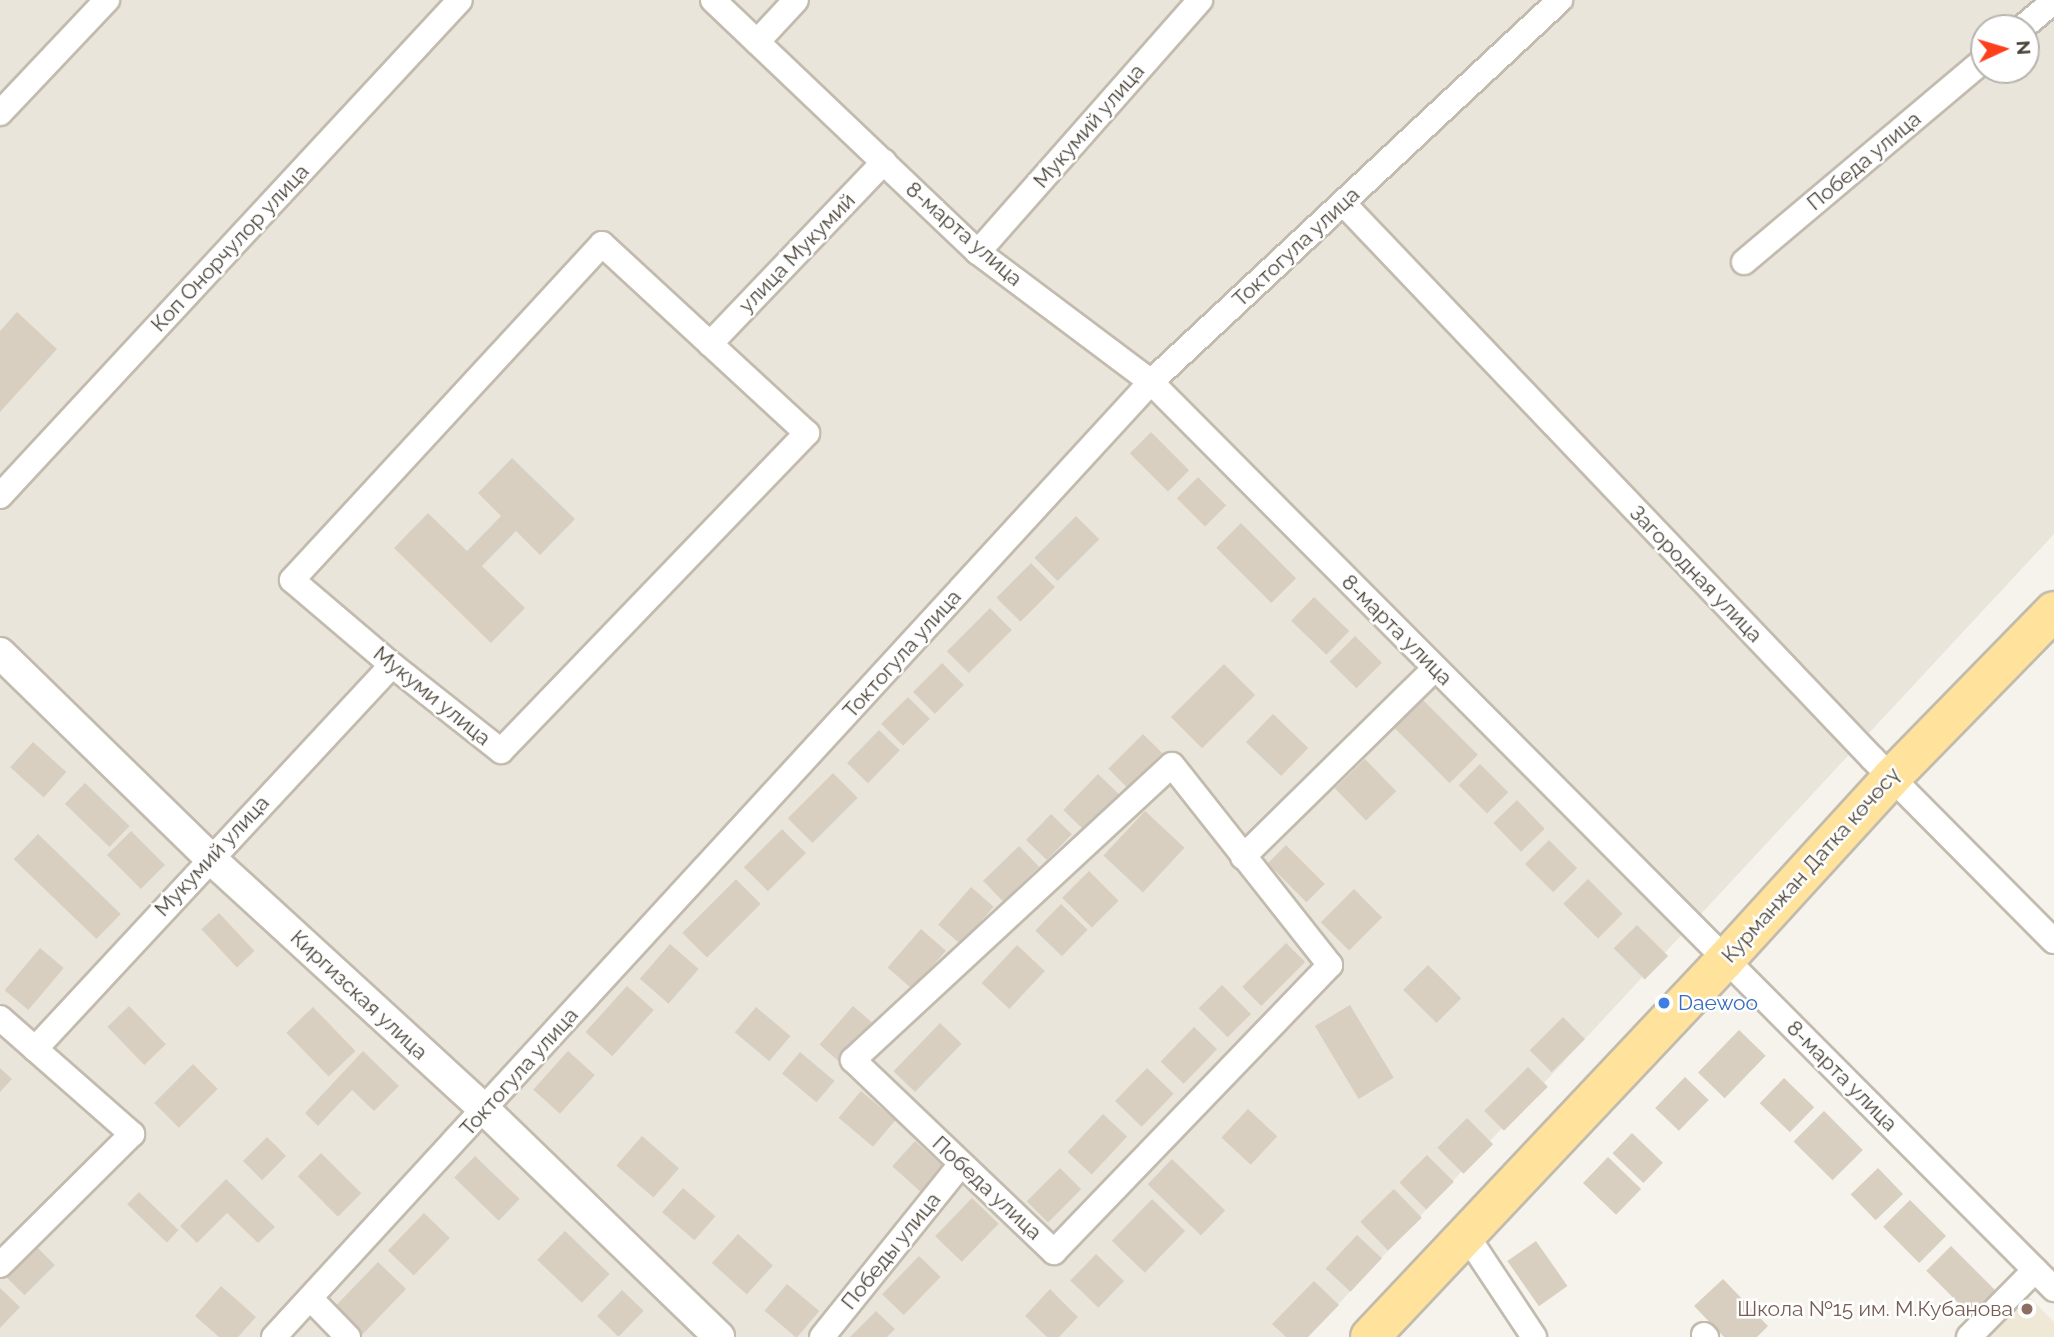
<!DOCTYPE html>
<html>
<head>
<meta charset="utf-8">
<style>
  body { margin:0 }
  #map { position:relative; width:2054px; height:1337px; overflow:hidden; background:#f6f3ec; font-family:Raleway,sans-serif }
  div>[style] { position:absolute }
  .residential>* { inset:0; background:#eae5da }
  .education>* { inset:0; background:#efe8d6 }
  .building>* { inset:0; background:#d8cfc1; transform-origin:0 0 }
  .roads { filter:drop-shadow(2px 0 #c2bbae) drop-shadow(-2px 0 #c2bbae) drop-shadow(0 2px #c2bbae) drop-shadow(0 -2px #c2bbae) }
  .minor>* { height:24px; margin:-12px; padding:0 12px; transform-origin:12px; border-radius:12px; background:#fff }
  .tertiary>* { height:30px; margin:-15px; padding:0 15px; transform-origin:15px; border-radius:15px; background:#fff }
  .primary>* { height:38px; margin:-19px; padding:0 19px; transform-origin:19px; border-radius:19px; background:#ffe39c }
  .dots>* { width:19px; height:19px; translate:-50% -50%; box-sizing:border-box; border:4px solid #fff; border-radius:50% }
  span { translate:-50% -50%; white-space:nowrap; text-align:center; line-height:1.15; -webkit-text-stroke:5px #fff; paint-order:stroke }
  .street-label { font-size:21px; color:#4b4439 }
  .shop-label { font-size:21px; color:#366cbe }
  .left { translate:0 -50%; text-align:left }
  .education-label { font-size:21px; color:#785e54 }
  .right { translate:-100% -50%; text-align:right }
  .north { position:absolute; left:1970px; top:14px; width:70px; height:70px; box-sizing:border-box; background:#fff; border:2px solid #b7b4b0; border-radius:50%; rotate:86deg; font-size:19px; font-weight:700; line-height:28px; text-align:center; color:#4b4439 }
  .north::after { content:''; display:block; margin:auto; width:24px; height:32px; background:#fc3f1d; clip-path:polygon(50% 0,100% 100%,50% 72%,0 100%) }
</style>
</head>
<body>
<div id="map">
  <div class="residential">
    <i style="clip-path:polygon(evenodd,0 0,2054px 0,2054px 534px,1308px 1337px,0 1337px,0 0,1984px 28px,2026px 28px,2026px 70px,1984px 70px,1984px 28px)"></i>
  </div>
  <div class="education">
    <i style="clip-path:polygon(2027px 1295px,2054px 1322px,2054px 1337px,1988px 1337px)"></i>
  </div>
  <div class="building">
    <i style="clip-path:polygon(17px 312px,57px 349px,0 412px,0 331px)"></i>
    <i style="left:1151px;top:432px;width:54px;height:30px;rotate:45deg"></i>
    <i style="clip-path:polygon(512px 458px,575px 519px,540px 555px,516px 531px,482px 566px,525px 608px,491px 643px,394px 548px,428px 513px,467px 551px,501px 516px,478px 493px)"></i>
    <i style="left:1198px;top:477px;width:40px;height:30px;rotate:45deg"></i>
    <i style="left:1076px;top:516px;width:33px;height:59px;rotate:45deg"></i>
    <i style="left:1241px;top:523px;width:78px;height:35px;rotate:45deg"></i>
    <i style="left:1031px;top:563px;width:34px;height:49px;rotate:45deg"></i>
    <i style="left:1314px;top:597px;width:49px;height:33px;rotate:44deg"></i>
    <i style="left:990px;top:608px;width:31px;height:61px;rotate:45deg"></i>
    <i style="left:1355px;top:636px;width:38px;height:36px;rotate:45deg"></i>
    <i style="left:942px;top:663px;width:31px;height:41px;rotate:45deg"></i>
    <i style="left:1224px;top:664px;width:44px;height:75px;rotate:45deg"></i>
    <i style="left:908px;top:697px;width:31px;height:38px;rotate:45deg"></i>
    <i style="left:1422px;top:699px;width:79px;height:40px;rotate:45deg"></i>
    <i style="left:1273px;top:714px;width:49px;height:39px;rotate:44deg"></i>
    <i style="left:879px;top:730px;width:29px;height:46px;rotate:44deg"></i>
    <i style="left:1143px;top:734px;width:27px;height:49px;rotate:45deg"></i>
    <i style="left:33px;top:742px;width:45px;height:34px;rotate:42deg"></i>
    <i style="left:1365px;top:759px;width:45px;height:42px;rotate:46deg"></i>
    <i style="left:1480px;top:764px;width:40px;height:30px;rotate:45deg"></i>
    <i style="left:833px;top:773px;width:35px;height:64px;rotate:45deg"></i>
    <i style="left:1098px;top:774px;width:30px;height:50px;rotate:44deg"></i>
    <i style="left:85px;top:783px;width:62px;height:29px;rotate:44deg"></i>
    <i style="left:1517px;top:800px;width:40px;height:33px;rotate:46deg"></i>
    <i style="left:1145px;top:811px;width:54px;height:61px;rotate:43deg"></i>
    <i style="left:1051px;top:814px;width:29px;height:36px;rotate:44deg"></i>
    <i style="left:782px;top:829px;width:34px;height:54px;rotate:45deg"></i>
    <i style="left:131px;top:831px;width:48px;height:34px;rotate:45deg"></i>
    <i style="left:38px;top:834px;width:115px;height:35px;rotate:44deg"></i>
    <i style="left:1549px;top:840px;width:40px;height:34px;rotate:45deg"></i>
    <i style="left:1286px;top:845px;width:55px;height:26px;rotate:45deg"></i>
    <i style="left:1019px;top:846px;width:29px;height:50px;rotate:46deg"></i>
    <i style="left:1089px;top:871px;width:42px;height:38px;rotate:45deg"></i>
    <i style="left:736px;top:879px;width:35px;height:76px;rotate:45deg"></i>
    <i style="left:1588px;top:879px;width:49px;height:35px;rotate:45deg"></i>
    <i style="left:971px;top:887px;width:30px;height:50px;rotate:41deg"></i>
    <i style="left:1354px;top:889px;width:40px;height:47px;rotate:45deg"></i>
    <i style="left:1061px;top:904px;width:37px;height:37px;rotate:44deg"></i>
    <i style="left:219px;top:913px;width:52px;height:24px;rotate:47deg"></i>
    <i style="left:1637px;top:925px;width:44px;height:33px;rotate:45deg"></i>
    <i style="left:921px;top:929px;width:33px;height:51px;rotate:41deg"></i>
    <i style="left:1286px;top:943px;width:27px;height:62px;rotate:45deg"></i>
    <i style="left:670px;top:944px;width:38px;height:46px;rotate:41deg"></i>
    <i style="left:1017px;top:945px;width:38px;height:52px;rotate:43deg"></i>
    <i style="left:40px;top:948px;width:31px;height:55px;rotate:40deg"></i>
    <i style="left:1428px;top:965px;width:47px;height:35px;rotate:45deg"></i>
    <i style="left:1222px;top:985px;width:41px;height:33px;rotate:45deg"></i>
    <i style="left:627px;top:986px;width:36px;height:62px;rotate:42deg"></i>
    <i style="left:1350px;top:1005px;width:85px;height:41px;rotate:59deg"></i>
    <i style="left:129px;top:1006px;width:53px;height:30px;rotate:46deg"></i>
    <i style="left:853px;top:1006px;width:32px;height:51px;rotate:41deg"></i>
    <i style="left:313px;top:1007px;width:61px;height:37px;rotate:46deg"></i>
    <i style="left:756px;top:1007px;width:45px;height:33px;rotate:40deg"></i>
    <i style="left:1563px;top:1017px;width:31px;height:47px;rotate:45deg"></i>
    <i style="left:940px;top:1023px;width:30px;height:67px;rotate:44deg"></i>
    <i style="left:1194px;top:1027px;width:32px;height:48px;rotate:44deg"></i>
    <i style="left:1739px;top:1030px;width:37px;height:59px;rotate:44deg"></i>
    <i style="clip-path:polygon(363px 1051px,399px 1086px,374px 1111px,352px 1090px,318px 1126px,305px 1113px)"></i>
    <i style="left:568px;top:1051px;width:36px;height:52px;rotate:42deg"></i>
    <i style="left:800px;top:1052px;width:45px;height:28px;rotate:40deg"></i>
    <i style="left:193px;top:1064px;width:35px;height:55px;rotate:45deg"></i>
    <i style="left:1528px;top:1067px;width:28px;height:62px;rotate:45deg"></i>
    <i style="clip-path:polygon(0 1068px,12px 1079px,0 1092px)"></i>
    <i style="left:1147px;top:1068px;width:37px;height:46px;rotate:44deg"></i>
    <i style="left:1685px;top:1077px;width:33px;height:43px;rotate:44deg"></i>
    <i style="left:1784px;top:1078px;width:42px;height:35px;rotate:44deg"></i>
    <i style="left:861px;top:1091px;width:45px;height:35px;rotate:40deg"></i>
    <i style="left:1248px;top:1109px;width:40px;height:39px;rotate:43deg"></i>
    <i style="left:1824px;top:1111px;width:55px;height:43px;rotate:45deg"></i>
    <i style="left:1103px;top:1114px;width:33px;height:52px;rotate:43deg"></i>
    <i style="left:1467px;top:1118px;width:37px;height:42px;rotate:45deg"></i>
    <i style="left:1632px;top:1133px;width:43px;height:28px;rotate:44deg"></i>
    <i style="left:642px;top:1136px;width:49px;height:39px;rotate:41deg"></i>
    <i style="left:267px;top:1137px;width:27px;height:34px;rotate:45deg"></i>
    <i style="left:915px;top:1141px;width:39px;height:34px;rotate:42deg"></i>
    <i style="left:321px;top:1153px;width:57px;height:33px;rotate:45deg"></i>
    <i style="left:1427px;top:1155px;width:38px;height:39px;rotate:45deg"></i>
    <i style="left:475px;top:1156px;width:62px;height:30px;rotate:44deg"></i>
    <i style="left:1608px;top:1157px;width:46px;height:36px;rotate:44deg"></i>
    <i style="left:1172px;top:1159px;width:74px;height:35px;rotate:44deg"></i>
    <i style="left:1060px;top:1168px;width:30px;height:47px;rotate:45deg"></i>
    <i style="left:1878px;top:1168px;width:36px;height:38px;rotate:46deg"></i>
    <i style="clip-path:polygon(226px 1179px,275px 1227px,258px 1243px,227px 1213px,197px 1243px,180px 1226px)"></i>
    <i style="left:683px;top:1188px;width:43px;height:32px;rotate:41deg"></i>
    <i style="left:1394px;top:1189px;width:40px;height:47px;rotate:46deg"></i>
    <i style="left:139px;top:1192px;width:55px;height:17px;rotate:44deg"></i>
    <i style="left:972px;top:1198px;width:37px;height:53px;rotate:44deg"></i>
    <i style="left:1152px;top:1199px;width:46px;height:58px;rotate:44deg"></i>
    <i style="left:1910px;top:1200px;width:51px;height:38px;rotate:45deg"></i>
    <i style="left:424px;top:1213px;width:36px;height:52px;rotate:44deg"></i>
    <i style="left:565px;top:1231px;width:62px;height:40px;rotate:44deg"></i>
    <i style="left:738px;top:1234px;width:47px;height:39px;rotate:42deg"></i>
    <i style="left:1357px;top:1235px;width:34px;height:46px;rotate:43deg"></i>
    <i style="left:1536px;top:1241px;width:55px;height:35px;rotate:55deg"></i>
    <i style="left:33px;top:1243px;width:31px;height:43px;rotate:45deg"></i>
    <i style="left:1951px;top:1246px;width:64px;height:35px;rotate:45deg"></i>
    <i style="left:1096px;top:1254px;width:39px;height:37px;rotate:44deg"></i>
    <i style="left:919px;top:1256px;width:30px;height:53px;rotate:44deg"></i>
    <i style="left:378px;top:1262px;width:39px;height:64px;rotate:44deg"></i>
    <i style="clip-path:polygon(1723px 1279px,1768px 1326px,1757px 1337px,1724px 1337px,1694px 1306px)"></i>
    <i style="clip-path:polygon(1314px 1281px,1339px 1305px,1308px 1337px,1286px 1337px,1272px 1324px)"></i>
    <i style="left:787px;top:1284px;width:42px;height:35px;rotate:40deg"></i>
    <i style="clip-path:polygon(221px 1286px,256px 1317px,238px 1337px,219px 1337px,195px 1316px)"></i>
    <i style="clip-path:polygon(0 1288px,20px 1307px,0 1328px)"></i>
    <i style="clip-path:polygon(1050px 1289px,1078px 1317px,1059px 1337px,1047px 1337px,1025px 1316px)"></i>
    <i style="left:622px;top:1290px;width:30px;height:36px;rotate:44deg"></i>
    <i style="clip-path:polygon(876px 1311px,895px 1329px,887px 1337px,850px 1337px)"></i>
  </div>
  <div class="roads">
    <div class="minor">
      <i style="left:713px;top:0;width:366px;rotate:43.6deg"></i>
      <i style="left:978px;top:252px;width:216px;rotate:36.9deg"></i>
      <i style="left:1151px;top:382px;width:1280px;rotate:45.13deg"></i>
      <i style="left:2022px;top:28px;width:42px;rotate:-40.2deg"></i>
      <i style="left:757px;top:42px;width:57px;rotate:-47.1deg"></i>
      <i style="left:0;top:113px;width:156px;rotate:-46.6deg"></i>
      <i style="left:1343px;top:203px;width:767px;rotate:46.37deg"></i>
      <i style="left:1872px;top:758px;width:258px;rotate:45.2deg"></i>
      <i style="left:602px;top:244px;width:279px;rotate:42.7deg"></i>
      <i style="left:807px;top:433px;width:441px;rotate:133.9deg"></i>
      <i style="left:501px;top:751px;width:139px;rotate:-141.7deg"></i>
      <i style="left:392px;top:665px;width:131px;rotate:-139.6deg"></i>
      <i style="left:292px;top:580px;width:457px;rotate:-47.3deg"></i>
      <i style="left:978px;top:252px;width:336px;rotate:-48.6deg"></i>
      <i style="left:1744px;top:262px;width:314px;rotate:-40.1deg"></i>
      <i style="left:710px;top:344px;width:252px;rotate:-46.3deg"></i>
      <i style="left:0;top:496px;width:676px;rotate:-47.16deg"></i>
      <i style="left:1172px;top:765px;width:255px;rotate:51.7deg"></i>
      <i style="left:1330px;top:965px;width:398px;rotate:133.9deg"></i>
      <i style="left:1054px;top:1252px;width:278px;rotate:-136.3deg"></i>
      <i style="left:853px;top:1060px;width:434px;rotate:-42.8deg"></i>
      <i style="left:1243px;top:857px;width:269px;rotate:-44.5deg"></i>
      <i style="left:0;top:1018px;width:176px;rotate:41.3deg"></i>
      <i style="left:132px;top:1134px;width:186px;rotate:135.2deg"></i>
      <i style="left:35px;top:1049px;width:524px;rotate:-47.09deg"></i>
      <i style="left:1465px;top:1233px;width:125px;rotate:56.4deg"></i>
      <i style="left:311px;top:1299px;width:53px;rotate:45.8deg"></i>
      <i style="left:1704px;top:1335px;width:3px;rotate:45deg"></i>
      <i style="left:274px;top:1337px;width:1297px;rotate:-47.44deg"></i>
      <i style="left:1151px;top:382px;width:560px;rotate:-43.05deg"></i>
      <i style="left:822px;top:1337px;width:222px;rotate:-51.2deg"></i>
      <i style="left:1969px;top:1337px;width:94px;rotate:-45.4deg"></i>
    </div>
    <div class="tertiary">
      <i style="left:0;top:653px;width:293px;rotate:44.3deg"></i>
      <i style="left:210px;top:858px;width:373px;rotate:42.5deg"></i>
      <i style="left:485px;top:1110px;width:326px;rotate:44.1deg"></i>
    </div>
    <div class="primary">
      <i style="left:1370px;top:1337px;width:519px;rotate:-46.72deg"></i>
      <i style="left:1726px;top:959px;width:245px;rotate:-47.6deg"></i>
      <i style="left:1891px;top:778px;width:233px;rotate:-45.7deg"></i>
    </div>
  </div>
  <div class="dots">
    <i style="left:1664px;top:1003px;background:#3f7fe0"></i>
    <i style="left:2027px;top:1309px;background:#8d6e63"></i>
  </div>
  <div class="street-label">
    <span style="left:1089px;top:126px;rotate:-49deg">Мукумий улица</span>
    <span style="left:1864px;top:161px;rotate:-40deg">Победа улица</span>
    <span style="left:964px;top:234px;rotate:41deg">8-марта улица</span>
    <span style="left:1296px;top:247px;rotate:-43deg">Токтогула улица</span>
    <span style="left:230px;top:248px;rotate:-47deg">Коп Онорчулор улица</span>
    <span style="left:797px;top:253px;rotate:-46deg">улица Мукумий</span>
    <span style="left:1696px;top:574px;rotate:46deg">Загородная улица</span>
    <span style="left:1397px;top:630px;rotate:45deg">8-марта улица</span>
    <span style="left:902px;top:654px;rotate:-48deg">Токтогула улица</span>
    <span style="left:432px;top:696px;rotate:39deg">Мукуми улица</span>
    <span style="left:212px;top:856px;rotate:-47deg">Мукумий улица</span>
    <span style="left:1811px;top:865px;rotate:-48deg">Курманжан Датка көчөсү</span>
    <span style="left:359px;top:995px;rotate:43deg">Киргизская улица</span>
    <span style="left:519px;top:1072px;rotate:-48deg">Токтогула улица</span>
    <span style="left:1842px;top:1076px;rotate:45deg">8-марта улица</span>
    <span style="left:987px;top:1188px;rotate:43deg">Победа улица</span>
    <span style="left:891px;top:1251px;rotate:-51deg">Победы улица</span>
  </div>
  <div class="shop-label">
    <span class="left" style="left:1678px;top:1003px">Daewoo</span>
  </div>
  <div class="education-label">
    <span class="right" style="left:2013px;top:1309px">Школа №15 им. М.Кубанова</span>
  </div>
  <div class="north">N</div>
</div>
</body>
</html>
